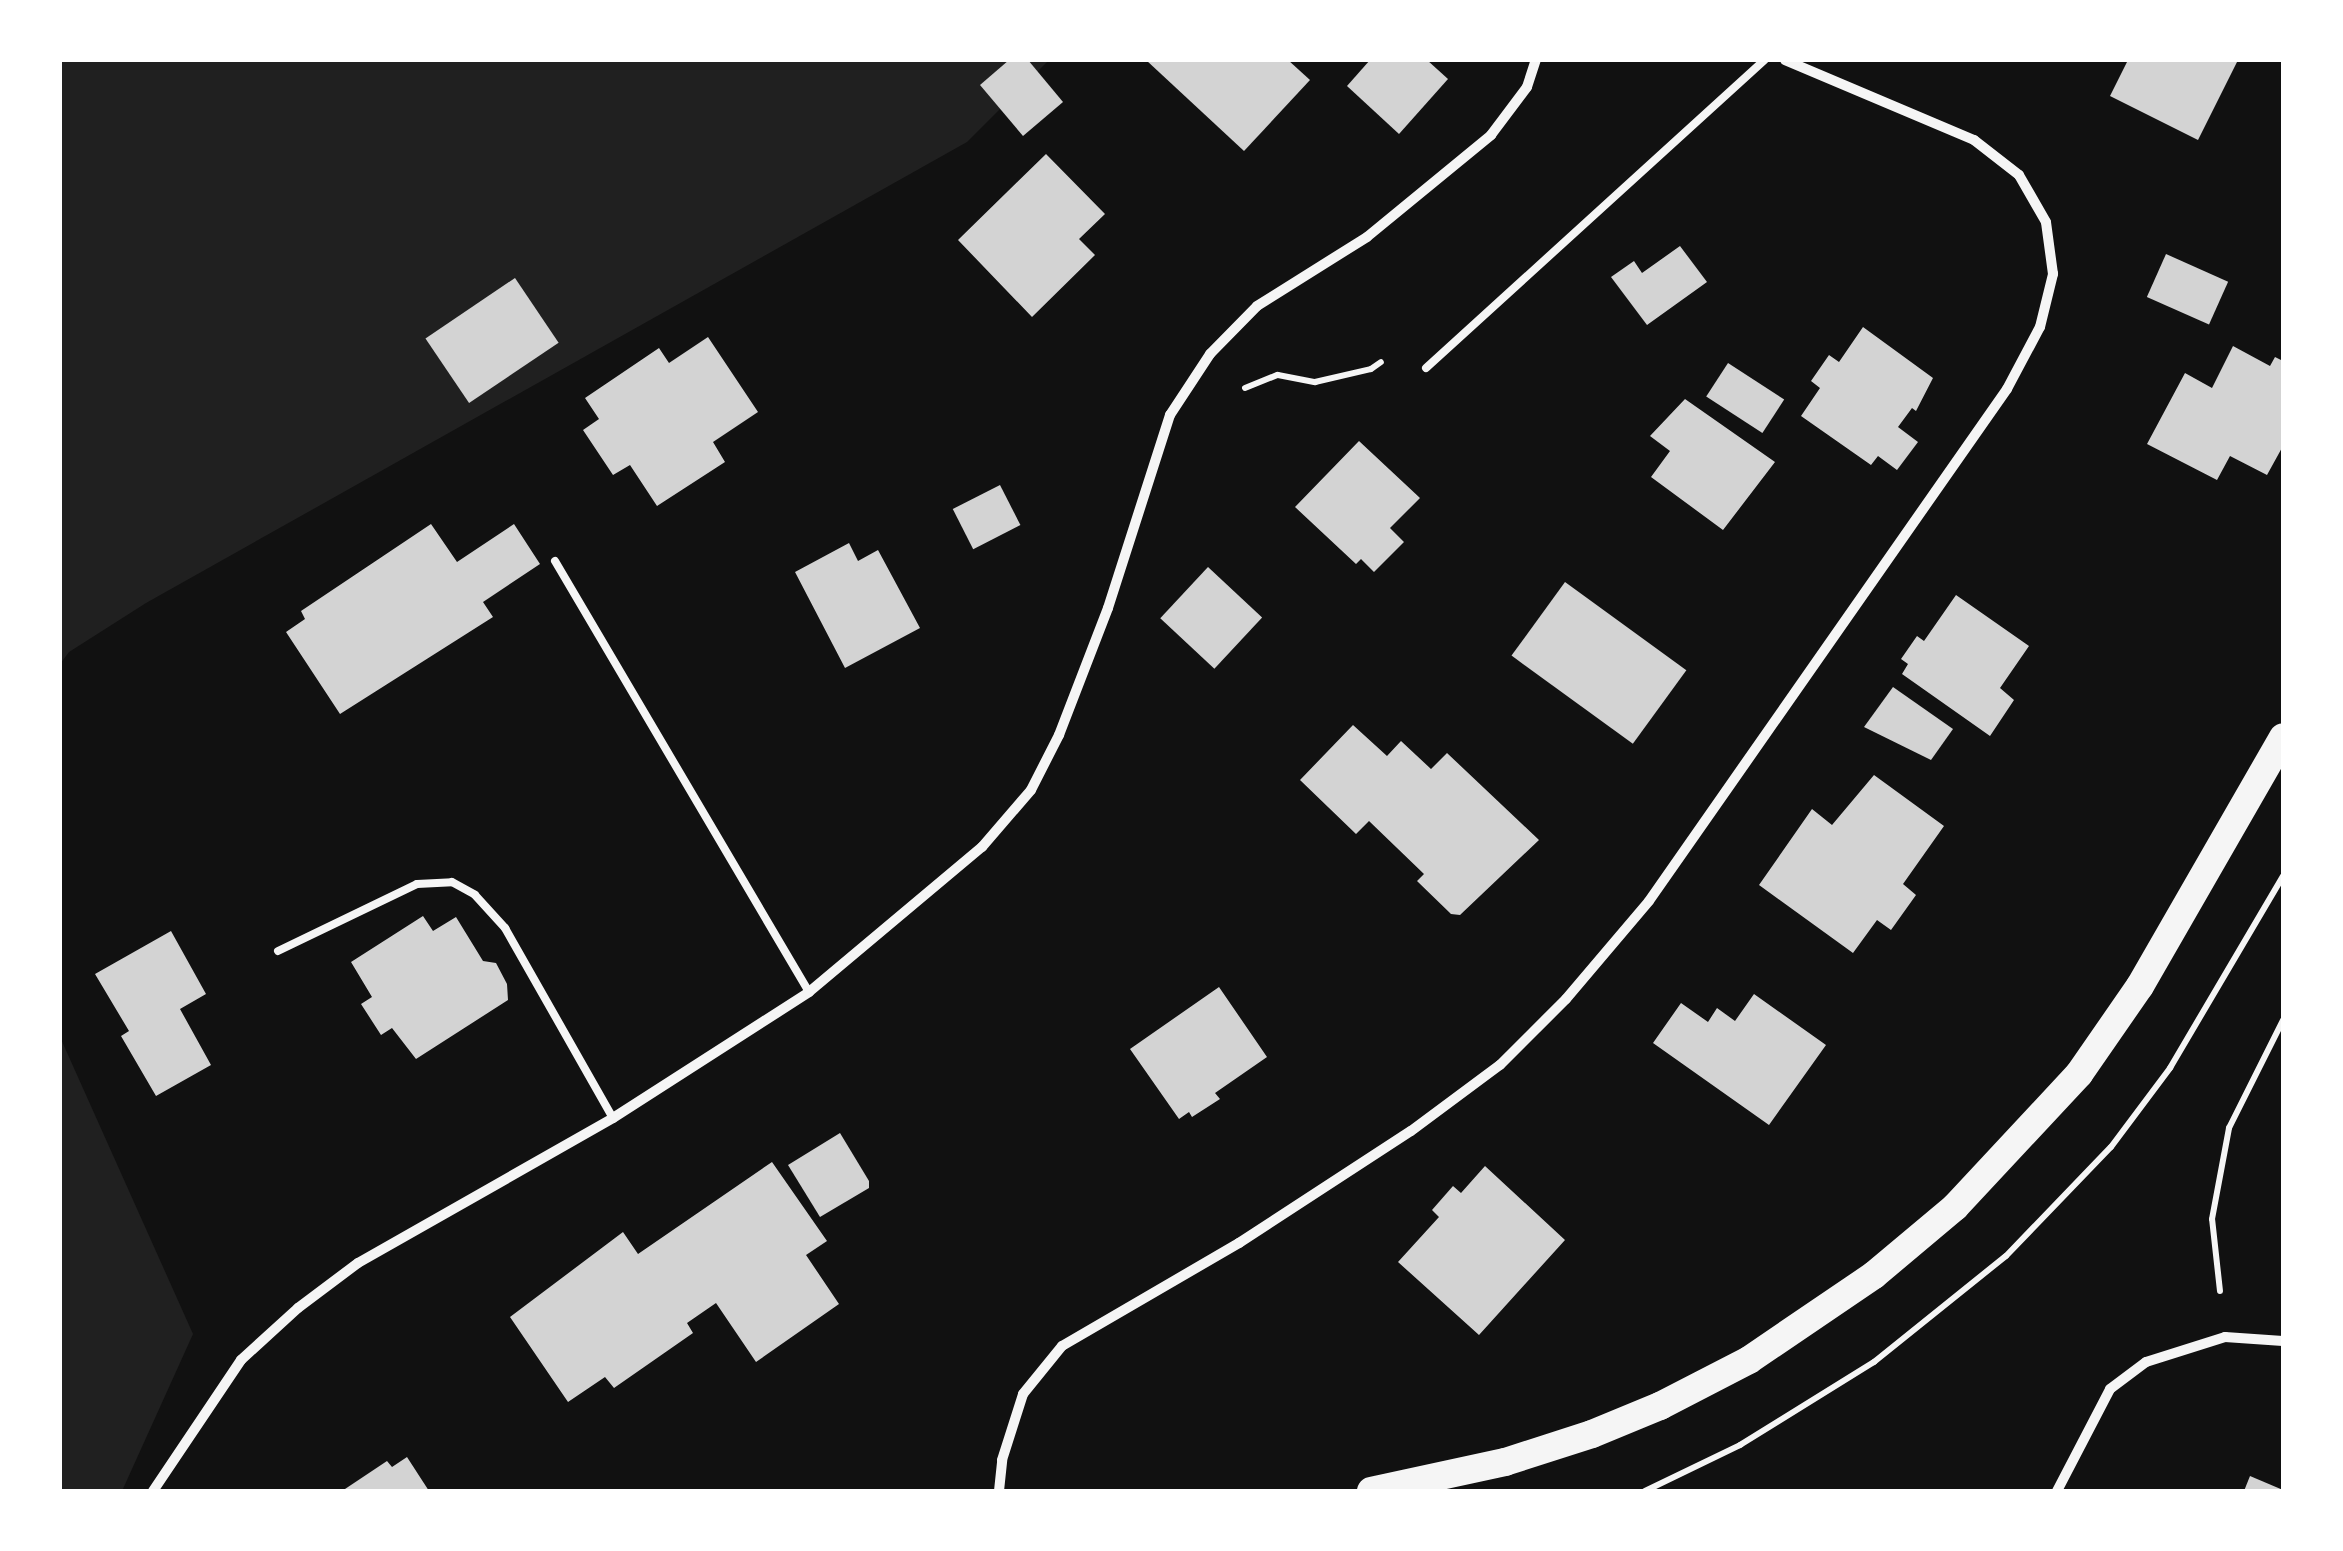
<!DOCTYPE html>
<html>
<head>
<meta charset="utf-8">
<style>
  body { margin:0 }
  #map { position:relative; width:2343px; height:1551px; overflow:hidden; background:#111; font-family:Lora,serif }
  div>[style] { position:absolute }
  .green>* { inset:0; background:#202020 }
  .building>* { inset:0; background:#d3d3d3; transform-origin:0 0 }
  .path>* { height:6px; margin:-3px; padding:0 3px; transform-origin:3px; border-radius:3px; background:#f5f5f5 }
  .service>* { height:8px; margin:-4px; padding:0 4px; transform-origin:4px; border-radius:4px; background:#f5f5f5 }
  .minor>* { height:10px; margin:-5px; padding:0 5px; transform-origin:5px; border-radius:5px; background:#f5f5f5 }
  .trunk>* { height:28px; margin:-14px; padding:0 14px; transform-origin:14px; border-radius:14px; background:#f5f5f5 }
  span { translate:-50% -50%; white-space:nowrap; text-align:center; line-height:1.15; -webkit-text-stroke:8px #fff; paint-order:stroke }
  .frame { position:absolute; inset:0; border:62px solid #fff; pointer-events:none }
</style>
</head>
<body>
<div id="map">
  <div class="green">
    <i style="clip-path:polygon(60px 60px,1049px 60px,967px 142px,146px 603px,69px 652px,60px 664px)"></i>
    <i style="clip-path:polygon(60px 1037px,193px 1334px,122px 1491px,60px 1491px)"></i>
  </div>
  <div class="building">
    <i style="clip-path:polygon(1009px 60px,1028px 60px,1063px 102px,1023px 136px,980px 85px)"></i>
    <i style="clip-path:polygon(1146px 60px,1288px 60px,1310px 80px,1244px 151px)"></i>
    <i style="clip-path:polygon(1370px 60px,1427px 60px,1448px 79px,1399px 134px,1347px 86px)"></i>
    <i style="clip-path:polygon(2128px 60px,2238px 60px,2198px 140px,2110px 96px)"></i>
    <i style="clip-path:polygon(1046px 154px,1105px 214px,1079px 239px,1095px 255px,1032px 317px,958px 240px)"></i>
    <i style="clip-path:polygon(1680px 246px,1707px 282px,1647px 325px,1611px 277px,1634px 261px,1642px 273px)"></i>
    <i style="left:2166px;top:254px;width:68px;height:47px;rotate:24deg"></i>
    <i style="left:515px;top:278px;width:78px;height:108px;rotate:56deg"></i>
    <i style="clip-path:polygon(1863px 327px,1933px 378px,1916px 411px,1912px 408px,1898px 427px,1918px 442px,1897px 470px,1878px 456px,1871px 465px,1801px 416px,1820px 388px,1811px 381px,1829px 355px,1839px 362px)"></i>
    <i style="clip-path:polygon(708px 337px,758px 412px,713px 442px,725px 462px,657px 506px,630px 465px,613px 475px,583px 430px,599px 419px,585px 398px,659px 348px,669px 363px)"></i>
    <i style="clip-path:polygon(2233px 346px,2270px 366px,2275px 357px,2283px 361px,2283px 446px,2267px 475px,2230px 456px,2217px 480px,2147px 444px,2185px 373px,2212px 388px)"></i>
    <i style="left:1728px;top:363px;width:67px;height:40px;rotate:33deg"></i>
    <i style="clip-path:polygon(1685px 399px,1775px 462px,1723px 530px,1651px 477px,1670px 451px,1650px 436px)"></i>
    <i style="clip-path:polygon(1359px 441px,1420px 498px,1390px 528px,1404px 542px,1374px 572px,1361px 559px,1356px 564px,1295px 507px)"></i>
    <i style="left:1000px;top:485px;width:45px;height:53px;rotate:63deg"></i>
    <i style="clip-path:polygon(431px 524px,457px 562px,514px 524px,540px 564px,483px 602px,493px 617px,340px 714px,286px 632px,305px 619px,301px 611px)"></i>
    <i style="clip-path:polygon(849px 543px,858px 561px,878px 550px,920px 628px,845px 668px,795px 572px)"></i>
    <i style="left:1208px;top:567px;width:74px;height:70px;rotate:43deg"></i>
    <i style="left:1565px;top:582px;width:150px;height:91px;rotate:36deg"></i>
    <i style="clip-path:polygon(1956px 595px,2029px 646px,2000px 688px,2014px 700px,1990px 736px,1902px 674px,1908px 664px,1901px 659px,1917px 636px,1924px 641px)"></i>
    <i style="clip-path:polygon(1893px 687px,1953px 729px,1931px 760px,1864px 727px)"></i>
    <i style="clip-path:polygon(1353px 725px,1387px 756px,1401px 741px,1431px 769px,1447px 753px,1539px 840px,1460px 915px,1451px 914px,1417px 881px,1424px 874px,1369px 821px,1356px 834px,1300px 780px)"></i>
    <i style="clip-path:polygon(1874px 775px,1944px 826px,1903px 884px,1916px 895px,1891px 930px,1877px 920px,1853px 953px,1759px 885px,1812px 809px,1832px 825px)"></i>
    <i style="clip-path:polygon(423px 916px,433px 931px,456px 917px,483px 961px,496px 963px,507px 984px,508px 1000px,416px 1059px,392px 1028px,381px 1035px,361px 1004px,372px 997px,351px 962px)"></i>
    <i style="clip-path:polygon(171px 931px,206px 994px,180px 1009px,211px 1065px,156px 1096px,121px 1036px,129px 1031px,95px 974px)"></i>
    <i style="clip-path:polygon(1219px 987px,1267px 1057px,1215px 1093px,1220px 1099px,1192px 1117px,1189px 1112px,1179px 1119px,1130px 1049px)"></i>
    <i style="clip-path:polygon(1754px 994px,1826px 1045px,1769px 1125px,1653px 1043px,1681px 1003px,1708px 1022px,1717px 1008px,1735px 1021px)"></i>
    <i style="clip-path:polygon(840px 1133px,869px 1181px,869px 1188px,820px 1217px,788px 1165px)"></i>
    <i style="clip-path:polygon(772px 1162px,827px 1241px,806px 1255px,839px 1304px,756px 1362px,716px 1303px,687px 1323px,693px 1333px,614px 1388px,605px 1377px,568px 1402px,510px 1317px,623px 1232px,638px 1254px)"></i>
    <i style="clip-path:polygon(1485px 1166px,1565px 1240px,1479px 1335px,1398px 1262px,1439px 1217px,1432px 1210px,1453px 1186px,1461px 1193px)"></i>
    <i style="clip-path:polygon(407px 1457px,429px 1491px,342px 1491px,387px 1461px,392px 1467px)"></i>
    <i style="clip-path:polygon(2250px 1476px,2283px 1490px,2283px 1491px,2244px 1491px)"></i>
  </div>
  <div class="path">
    <i style="left:1245px;top:388px;width:35px;rotate:-22deg"></i>
    <i style="left:1278px;top:375px;width:38px;rotate:11deg"></i>
    <i style="left:1315px;top:382px;width:57px;rotate:-13.1deg"></i>
    <i style="left:1371px;top:369px;width:12px;rotate:-35deg"></i>
    <i style="left:2220px;top:1291px;width:72px;rotate:-96.3deg"></i>
    <i style="left:2212px;top:1219px;width:93px;rotate:-79.4deg"></i>
    <i style="left:2229px;top:1128px;width:121px;rotate:-63.4deg"></i>
    <i style="left:1645px;top:1491px;width:106px;rotate:-25.8deg"></i>
    <i style="left:1740px;top:1445px;width:158px;rotate:-31.8deg"></i>
    <i style="left:1874px;top:1362px;width:169px;rotate:-38.8deg"></i>
    <i style="left:2006px;top:1256px;width:151px;rotate:-46.1deg"></i>
    <i style="left:2111px;top:1147px;width:99px;rotate:-53.2deg"></i>
    <i style="left:2170px;top:1068px;width:223px;rotate:-59.5deg"></i>
  </div>
  <div class="service">
    <i style="left:1426px;top:368px;width:458px;rotate:-42.3deg"></i>
    <i style="left:555px;top:561px;width:500px;rotate:59.49deg"></i>
    <i style="left:278px;top:951px;width:154px;rotate:-25.7deg"></i>
    <i style="left:417px;top:884px;width:35px;rotate:-3deg"></i>
    <i style="left:452px;top:882px;width:26px;rotate:29deg"></i>
    <i style="left:475px;top:895px;width:45px;rotate:47.7deg"></i>
    <i style="left:505px;top:928px;width:219px;rotate:60.4deg"></i>
  </div>
  <div class="minor">
    <i style="left:153px;top:1491px;width:158px;rotate:-56.1deg"></i>
    <i style="left:241px;top:1360px;width:77px;rotate:-42.4deg"></i>
    <i style="left:298px;top:1308px;width:75px;rotate:-36.9deg"></i>
    <i style="left:358px;top:1263px;width:293px;rotate:-29.6deg"></i>
    <i style="left:613px;top:1118px;width:233px;rotate:-32.7deg"></i>
    <i style="left:809px;top:992px;width:226px;rotate:-40deg"></i>
    <i style="left:982px;top:847px;width:75px;rotate:-49.3deg"></i>
    <i style="left:1031px;top:790px;width:62px;rotate:-63deg"></i>
    <i style="left:1059px;top:735px;width:136px;rotate:-68.9deg"></i>
    <i style="left:1108px;top:608px;width:203px;rotate:-72.2deg"></i>
    <i style="left:1170px;top:415px;width:73px;rotate:-56.7deg"></i>
    <i style="left:1210px;top:354px;width:67px;rotate:-45.6deg"></i>
    <i style="left:1257px;top:306px;width:130px;rotate:-32.1deg"></i>
    <i style="left:1367px;top:237px;width:161px;rotate:-39.4deg"></i>
    <i style="left:1491px;top:135px;width:60px;rotate:-53.1deg"></i>
    <i style="left:1527px;top:87px;width:28px;rotate:-72deg"></i>
    <i style="left:999px;top:1491px;width:31px;rotate:-84deg"></i>
    <i style="left:1002px;top:1460px;width:69px;rotate:-72.3deg"></i>
    <i style="left:1023px;top:1394px;width:62px;rotate:-50.9deg"></i>
    <i style="left:1062px;top:1346px;width:205px;rotate:-30.2deg"></i>
    <i style="left:1239px;top:1243px;width:205px;rotate:-33.1deg"></i>
    <i style="left:1411px;top:1131px;width:111px;rotate:-36.6deg"></i>
    <i style="left:1500px;top:1065px;width:93px;rotate:-45deg"></i>
    <i style="left:1566px;top:999px;width:128px;rotate:-49.7deg"></i>
    <i style="left:1649px;top:901px;width:625px;rotate:-55.04deg"></i>
    <i style="left:2007px;top:389px;width:70px;rotate:-62deg"></i>
    <i style="left:2040px;top:327px;width:55px;rotate:-76.2deg"></i>
    <i style="left:2053px;top:274px;width:52px;rotate:-97.7deg"></i>
    <i style="left:2046px;top:222px;width:54px;rotate:-119.9deg"></i>
    <i style="left:2019px;top:175px;width:57px;rotate:-142.1deg"></i>
    <i style="left:1974px;top:140px;width:205px;rotate:-157.1deg"></i>
    <i style="left:2057px;top:1491px;width:115px;rotate:-62.5deg"></i>
    <i style="left:2110px;top:1389px;width:45px;rotate:-36.9deg"></i>
    <i style="left:2146px;top:1362px;width:83px;rotate:-17.6deg"></i>
    <i style="left:2225px;top:1337px;width:58px;rotate:3.9deg"></i>
  </div>
  <div class="trunk">
    <i style="left:1371px;top:1491px;width:137px;rotate:-12.2deg"></i>
    <i style="left:1505px;top:1462px;width:91px;rotate:-17.8deg"></i>
    <i style="left:1592px;top:1434px;width:74px;rotate:-22.4deg"></i>
    <i style="left:1660px;top:1406px;width:100px;rotate:-27.3deg"></i>
    <i style="left:1749px;top:1360px;width:151px;rotate:-34.2deg"></i>
    <i style="left:1874px;top:1275px;width:106px;rotate:-40deg"></i>
    <i style="left:1955px;top:1207px;width:182px;rotate:-47deg"></i>
    <i style="left:2079px;top:1074px;width:107px;rotate:-55.3deg"></i>
    <i style="left:2140px;top:986px;width:287px;rotate:-60.1deg"></i>
  </div>
  <div class="frame"></div>
</div>
</body>
</html>
